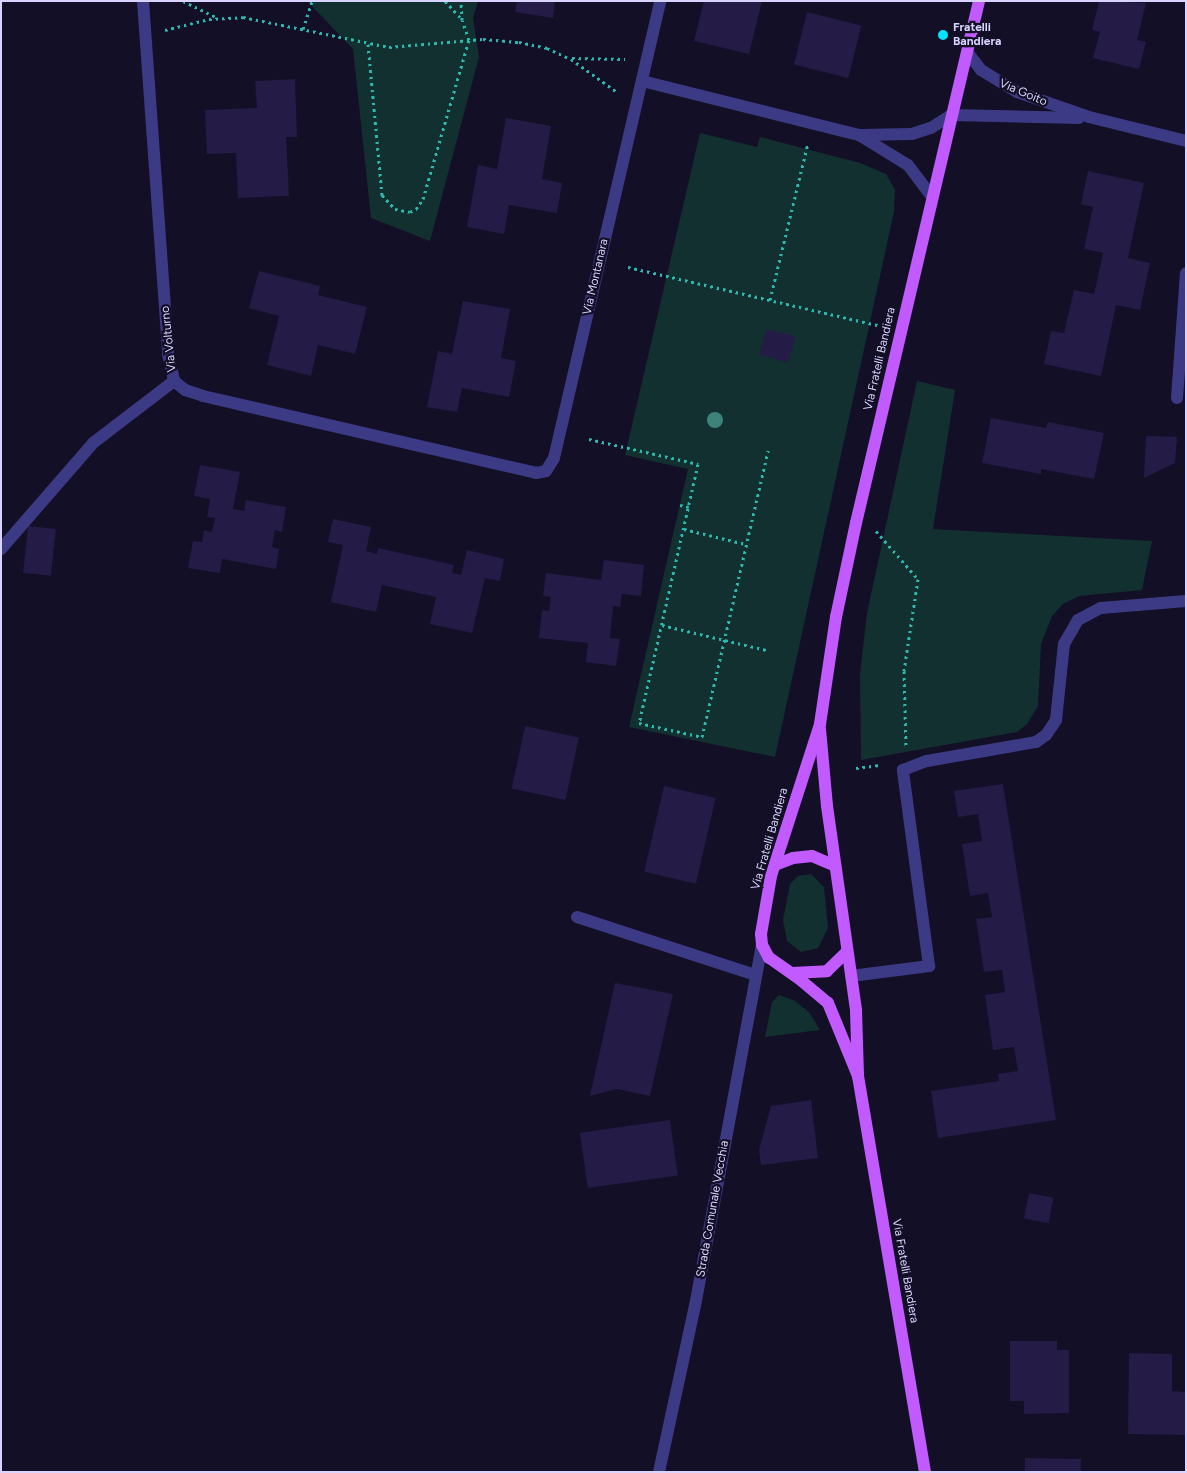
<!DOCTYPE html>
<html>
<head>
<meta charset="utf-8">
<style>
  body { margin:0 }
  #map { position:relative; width:1187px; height:1473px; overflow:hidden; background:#130f26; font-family:Figtree,sans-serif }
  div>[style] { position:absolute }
  .green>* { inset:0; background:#12302f }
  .building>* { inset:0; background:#241b47; transform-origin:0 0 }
  .path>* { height:3px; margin-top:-1.5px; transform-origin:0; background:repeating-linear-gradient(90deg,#2fb8b0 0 2.5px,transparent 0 6.5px) }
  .minor>* { height:12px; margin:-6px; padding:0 6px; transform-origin:6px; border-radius:6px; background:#3d3a85 }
  .major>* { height:12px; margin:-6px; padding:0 6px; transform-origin:6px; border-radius:6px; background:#c25bff }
  .trees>* { width:16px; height:16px; margin:-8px; border-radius:50%; background:#3d827b }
  .dots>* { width:14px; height:14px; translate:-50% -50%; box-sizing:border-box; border:2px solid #130f26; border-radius:50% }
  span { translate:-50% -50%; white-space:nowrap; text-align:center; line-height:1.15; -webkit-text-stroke:4.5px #130f26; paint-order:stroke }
  .poi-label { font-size:12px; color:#d9d4ff; font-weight:700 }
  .left { translate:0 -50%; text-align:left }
  .street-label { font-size:12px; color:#d9d4ff }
  .frame { position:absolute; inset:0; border:2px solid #d9d4ff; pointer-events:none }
</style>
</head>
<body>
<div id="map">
  <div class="green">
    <i style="clip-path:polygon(307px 1px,478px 1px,473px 18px,479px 57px,430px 241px,371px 218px,353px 49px)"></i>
    <i style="clip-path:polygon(700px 133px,757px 147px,760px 137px,860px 163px,886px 174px,895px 190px,894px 212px,775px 757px,629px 727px,688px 469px,625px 455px)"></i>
    <i style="clip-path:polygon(917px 381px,955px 390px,933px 529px,1152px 541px,1142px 590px,1079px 596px,1063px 604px,1052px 616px,1041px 644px,1038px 706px,1027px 724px,1017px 732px,861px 760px,860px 674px,867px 613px)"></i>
    <i style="clip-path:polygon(811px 874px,824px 887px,828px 928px,818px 948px,801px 952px,787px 941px,783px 920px,790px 884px,798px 876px)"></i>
    <i style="clip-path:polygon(779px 995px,795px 1001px,809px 1012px,820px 1030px,765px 1037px,772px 1002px)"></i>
  </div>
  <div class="building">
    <i style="clip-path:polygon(517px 1px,555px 1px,553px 18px,515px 12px)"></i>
    <i style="clip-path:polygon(704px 1px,762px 1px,749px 54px,694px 41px)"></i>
    <i style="clip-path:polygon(1099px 1px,1146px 3px,1137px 40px,1146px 42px,1139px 69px,1093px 58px,1100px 32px,1092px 30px)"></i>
    <i style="left:807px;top:12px;width:56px;height:54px;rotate:14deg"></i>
    <i style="clip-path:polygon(295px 79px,297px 137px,286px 137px,289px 196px,238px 198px,236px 153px,207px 154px,205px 110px,257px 108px,255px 81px)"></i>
    <i style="clip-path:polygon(506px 118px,551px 126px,542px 179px,562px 183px,557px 213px,509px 205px,504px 234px,467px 227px,478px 165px,497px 169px)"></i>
    <i style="clip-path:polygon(1088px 171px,1144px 183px,1128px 258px,1150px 263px,1140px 310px,1116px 305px,1101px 376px,1044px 364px,1051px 331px,1064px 333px,1074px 290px,1094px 294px,1103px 253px,1084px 249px,1093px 207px,1081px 204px)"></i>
    <i style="clip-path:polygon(259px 271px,320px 286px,318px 295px,367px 307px,355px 354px,318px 345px,311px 376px,267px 365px,279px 316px,249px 308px)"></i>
    <i style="clip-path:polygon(463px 301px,510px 309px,501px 358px,516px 361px,509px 397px,462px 388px,457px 412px,427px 407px,438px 351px,452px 354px)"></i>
    <i style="left:766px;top:329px;width:30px;height:27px;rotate:14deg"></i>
    <i style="clip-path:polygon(991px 418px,1046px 428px,1048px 422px,1104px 433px,1094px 479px,1041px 469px,1041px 474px,982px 463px)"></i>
    <i style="clip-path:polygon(1146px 436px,1177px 437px,1175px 463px,1144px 478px)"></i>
    <i style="clip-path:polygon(200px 465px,240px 472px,233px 509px,244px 511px,246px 500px,286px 507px,282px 532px,275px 530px,272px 547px,279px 549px,276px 569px,222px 559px,220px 573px,188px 568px,193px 541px,202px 542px,204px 530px,212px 532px,215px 518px,207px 517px,210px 499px,194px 496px)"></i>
    <i style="clip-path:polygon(333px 519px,371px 527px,366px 551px,377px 554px,378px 548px,454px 565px,452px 573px,461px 575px,467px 550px,504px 559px,500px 581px,485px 578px,472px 633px,430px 624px,436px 597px,382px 585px,376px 612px,331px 602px,343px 545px,328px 542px)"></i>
    <i style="left:28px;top:526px;width:28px;height:47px;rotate:6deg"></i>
    <i style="clip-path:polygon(604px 560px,644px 565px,641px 596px,622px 594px,620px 607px,613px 606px,610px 638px,620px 639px,616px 666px,586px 662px,588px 643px,539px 638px,542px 610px,549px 611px,551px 597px,543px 596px,546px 573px,601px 580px)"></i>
    <i style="left:525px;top:726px;width:55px;height:64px;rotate:12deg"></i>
    <i style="clip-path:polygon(1003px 784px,1056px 1120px,938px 1138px,931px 1091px,999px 1081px,998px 1074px,1018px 1071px,1014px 1047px,993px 1050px,985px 995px,1005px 992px,1002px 970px,984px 972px,976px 919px,992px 917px,988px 893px,970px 896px,962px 844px,982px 841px,978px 814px,958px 817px,954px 791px)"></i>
    <i style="left:664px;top:786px;width:53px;height:88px;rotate:13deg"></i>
    <i style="clip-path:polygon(615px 983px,673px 994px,650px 1096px,617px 1089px,590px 1096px)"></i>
    <i style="clip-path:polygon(811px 1100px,818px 1158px,761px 1165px,759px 1150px,771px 1106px)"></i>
    <i style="left:670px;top:1120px;width:56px;height:91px;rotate:82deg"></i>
    <i style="left:1029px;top:1193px;width:25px;height:26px;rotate:11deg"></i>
    <i style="clip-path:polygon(1010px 1341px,1057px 1341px,1057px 1350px,1069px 1350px,1069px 1413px,1024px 1414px,1024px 1401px,1010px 1401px)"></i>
    <i style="clip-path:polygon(1129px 1353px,1172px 1354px,1172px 1391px,1186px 1392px,1186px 1435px,1128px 1434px)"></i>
    <i style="left:1025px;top:1458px;width:56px;height:14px;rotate:1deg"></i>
  </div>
  <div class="path">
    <i style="left:183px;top:1px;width:39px;rotate:26deg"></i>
    <i style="left:445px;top:1px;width:25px;rotate:47deg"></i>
    <i style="left:303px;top:29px;width:29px;rotate:-72deg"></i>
    <i style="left:165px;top:30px;width:45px;rotate:-14deg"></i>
    <i style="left:209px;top:19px;width:34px;rotate:-3deg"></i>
    <i style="left:243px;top:17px;width:149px;rotate:11.6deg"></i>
    <i style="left:389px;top:47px;width:94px;rotate:-4.9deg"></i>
    <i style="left:483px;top:39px;width:36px;rotate:5deg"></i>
    <i style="left:519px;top:42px;width:29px;rotate:12deg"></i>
    <i style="left:547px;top:48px;width:26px;rotate:25deg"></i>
    <i style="left:571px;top:59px;width:57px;rotate:35.7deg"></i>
    <i style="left:368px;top:44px;width:152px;rotate:84.7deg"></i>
    <i style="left:382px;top:195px;width:19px;rotate:47deg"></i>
    <i style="left:395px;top:209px;width:15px;rotate:11deg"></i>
    <i style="left:410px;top:212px;width:7px;rotate:-27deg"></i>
    <i style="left:416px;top:209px;width:12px;rotate:-55deg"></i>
    <i style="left:423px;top:199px;width:166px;rotate:-73.9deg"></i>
    <i style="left:469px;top:40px;width:21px;rotate:-109deg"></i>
    <i style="left:462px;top:20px;width:19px;rotate:-93deg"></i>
    <i style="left:572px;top:58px;width:53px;rotate:1.1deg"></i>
    <i style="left:628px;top:267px;width:260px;rotate:13.1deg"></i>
    <i style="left:770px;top:300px;width:162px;rotate:-76.4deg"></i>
    <i style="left:589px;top:439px;width:112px;rotate:12.9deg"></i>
    <i style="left:698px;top:464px;width:266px;rotate:102.8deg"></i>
    <i style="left:639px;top:723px;width:65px;rotate:12.5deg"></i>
    <i style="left:702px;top:737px;width:294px;rotate:-77deg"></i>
    <i style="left:680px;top:505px;width:9px;rotate:13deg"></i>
    <i style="left:684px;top:529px;width:63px;rotate:13.8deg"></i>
    <i style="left:876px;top:531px;width:64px;rotate:48.8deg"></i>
    <i style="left:918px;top:579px;width:93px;rotate:98.7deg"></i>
    <i style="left:904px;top:671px;width:77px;rotate:88.5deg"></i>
    <i style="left:662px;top:625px;width:107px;rotate:13.5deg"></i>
    <i style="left:856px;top:768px;width:26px;rotate:-7deg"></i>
  </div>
  <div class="minor">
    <i style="left:143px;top:1px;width:354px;rotate:85.9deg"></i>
    <i style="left:168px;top:354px;width:28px;rotate:77deg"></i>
    <i style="left:174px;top:381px;width:14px;rotate:39deg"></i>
    <i style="left:185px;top:390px;width:19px;rotate:18deg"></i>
    <i style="left:203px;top:396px;width:342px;rotate:13deg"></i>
    <i style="left:536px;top:473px;width:10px;rotate:-11deg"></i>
    <i style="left:546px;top:471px;width:15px;rotate:-58deg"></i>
    <i style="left:554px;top:458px;width:469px;rotate:-76.9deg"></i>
    <i style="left:967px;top:52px;width:23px;rotate:52deg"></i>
    <i style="left:981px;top:70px;width:42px;rotate:31.4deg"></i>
    <i style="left:1017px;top:92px;width:76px;rotate:19.1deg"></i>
    <i style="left:1089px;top:117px;width:100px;rotate:13.9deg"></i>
    <i style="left:642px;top:81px;width:224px;rotate:14deg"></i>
    <i style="left:859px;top:135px;width:57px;rotate:31.5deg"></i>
    <i style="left:908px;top:165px;width:40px;rotate:53deg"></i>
    <i style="left:861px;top:135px;width:51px;rotate:-1.1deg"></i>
    <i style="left:912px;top:134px;width:20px;rotate:-18deg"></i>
    <i style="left:931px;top:128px;width:24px;rotate:-33deg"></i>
    <i style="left:951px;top:115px;width:128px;rotate:1.3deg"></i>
    <i style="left:1177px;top:398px;width:125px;rotate:-85.9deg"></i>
    <i style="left:1px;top:549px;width:140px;rotate:-49deg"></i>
    <i style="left:93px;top:443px;width:102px;rotate:-37.4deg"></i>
    <i style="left:577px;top:917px;width:188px;rotate:18deg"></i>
    <i style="left:851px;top:976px;width:79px;rotate:-7.3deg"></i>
    <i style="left:929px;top:966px;width:198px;rotate:-97.6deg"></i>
    <i style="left:903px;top:770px;width:26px;rotate:-21deg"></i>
    <i style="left:927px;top:761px;width:111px;rotate:-9.9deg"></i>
    <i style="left:1036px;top:742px;width:12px;rotate:-35deg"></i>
    <i style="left:1046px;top:735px;width:18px;rotate:-56deg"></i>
    <i style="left:1056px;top:720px;width:76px;rotate:-84deg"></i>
    <i style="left:1064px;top:644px;width:28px;rotate:-60deg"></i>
    <i style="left:1078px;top:620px;width:26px;rotate:-28deg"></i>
    <i style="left:1101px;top:608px;width:85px;rotate:-4.7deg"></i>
    <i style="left:659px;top:1472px;width:170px;rotate:-77.8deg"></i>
    <i style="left:695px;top:1306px;width:367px;rotate:-79.5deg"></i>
  </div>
  <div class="major">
    <i style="left:820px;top:729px;width:77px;rotate:84.8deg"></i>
    <i style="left:827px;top:806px;width:207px;rotate:81.9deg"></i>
    <i style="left:856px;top:1011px;width:65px;rotate:88.2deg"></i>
    <i style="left:858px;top:1076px;width:402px;rotate:80.4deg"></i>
    <i style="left:775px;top:865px;width:19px;rotate:-21deg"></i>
    <i style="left:793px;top:858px;width:19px;rotate:-6deg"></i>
    <i style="left:812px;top:856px;width:25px;rotate:23deg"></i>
    <i style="left:793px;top:973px;width:34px;rotate:-3deg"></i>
    <i style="left:827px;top:971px;width:28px;rotate:-44deg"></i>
    <i style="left:858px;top:1076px;width:79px;rotate:-112.3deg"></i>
    <i style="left:828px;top:1003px;width:35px;rotate:-140deg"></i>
    <i style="left:801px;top:980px;width:39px;rotate:-145deg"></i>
    <i style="left:769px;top:958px;width:15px;rotate:-118deg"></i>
    <i style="left:762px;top:945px;width:11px;rotate:-95deg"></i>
    <i style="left:761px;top:934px;width:59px;rotate:-80.2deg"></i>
    <i style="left:771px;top:876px;width:160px;rotate:-72.1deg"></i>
    <i style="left:820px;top:724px;width:108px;rotate:-81.5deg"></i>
    <i style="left:836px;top:617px;width:96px;rotate:-78deg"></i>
    <i style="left:856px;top:523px;width:536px;rotate:-76.74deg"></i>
  </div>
  <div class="trees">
    <i style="left:715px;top:420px"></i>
  </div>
  <div class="dots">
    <i style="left:943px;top:35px;background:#00e5ff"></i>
  </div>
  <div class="poi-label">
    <span class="left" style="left:953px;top:35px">Fratelli<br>Bandiera</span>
  </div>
  <div class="street-label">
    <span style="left:1023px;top:93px;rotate:23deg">Via Goito</span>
    <span style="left:596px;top:277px;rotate:-77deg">Via Montanara</span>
    <span style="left:169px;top:339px;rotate:-96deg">Via Volturno</span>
    <span style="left:880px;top:359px;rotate:-77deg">Via Fratelli Bandiera</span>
    <span style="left:770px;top:839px;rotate:-74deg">Via Fratelli Bandiera</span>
    <span style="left:713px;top:1209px;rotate:-80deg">Strada Comunale Vecchia</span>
    <span style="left:905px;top:1271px;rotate:80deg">Via Fratelli Bandiera</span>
  </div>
  <div class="frame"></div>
</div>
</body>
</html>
